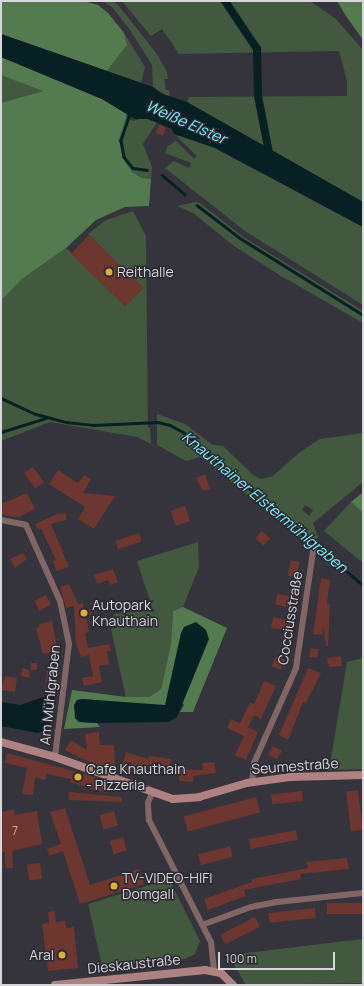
<!DOCTYPE html>
<html>
<head>
<meta charset="utf-8">
<style>
  body { margin:0 }
  #map { position:relative; width:364px; height:986px; overflow:hidden; background:#35333b; font-family:Manrope,sans-serif }
  div>[style] { position:absolute }
  .green>* { inset:0; background:#42593f }
  .forest>* { inset:0; background:#547b4f }
  .water>* { inset:0; background:#062023 }
  .stream>* { height:2.5px; margin:-1.25px; padding:0 1.25px; transform-origin:1.25px; border-radius:1.25px; background:#062023 }
  .canal>* { height:8px; margin:-4px; padding:0 4px; transform-origin:4px; border-radius:4px; background:#062023 }
  .building>* { inset:0; background:#6d362e; transform-origin:0 0 }
  .street>* { height:6px; margin:-3px; padding:0 3px; transform-origin:3px; border-radius:3px; background:#826666 }
  .secondary>* { height:8px; margin:-4px; padding:0 4px; transform-origin:4px; border-radius:4px; background:#ae8281 }
  .dots>* { width:11px; height:11px; translate:-50% -50%; box-sizing:border-box; border:2px solid #2b2931; border-radius:50% }
  span { translate:-50% -50%; white-space:nowrap; text-align:center; line-height:1.15; -webkit-text-stroke:3px #2b2931; paint-order:stroke }
  .number-label { font-size:12px; color:#bcaeb0 }
  .number-label span { -webkit-text-stroke-width:0 }
  .poi-label { font-size:14px; color:#d7d6db }
  .left { translate:0 -50%; text-align:left }
  .right { translate:-100% -50%; text-align:right }
  .street-label { font-size:14px; color:#d7d6db }
  .water-label { font-size:15px; color:#77f0fd; font-style:italic }
  .frame { position:absolute; inset:0; border:2px solid #d7d6db; pointer-events:none }
  .scale { position:absolute; left:218px; top:952px; width:117px; height:18px; box-sizing:border-box; border:2px solid #d7d6db; border-top:0; padding-left:5px; font-size:12px; line-height:14px; white-space:nowrap; color:#d7d6db; -webkit-text-stroke:3px #2b2931; paint-order:stroke }
</style>
</head>
<body>
<div id="map">
  <div class="green">
    <i style="clip-path:polygon(103px 1px,113px 1px,119px 6px,157px 54px,167px 72px,168px 79px,164px 79px,166px 90px,169px 90px,170px 98px,153px 87px,152px 65px,130px 30px,113px 8px)"></i>
    <i style="clip-path:polygon(122px 1px,310px 1px,336px 19px,363px 50px,363px 202px,187px 102px,189px 97px,347px 96px,347px 81px,339px 51px,179px 54px,162px 29px,151px 36px)"></i>
    <i style="clip-path:polygon(124px 33px,145px 67px,141px 83px,107px 71px,127px 45px)"></i>
    <i style="clip-path:polygon(1px 75px,31px 85px,43px 91px,1px 103px)"></i>
    <i style="clip-path:polygon(126px 116px,133px 121px,143px 118px,157px 122px,143px 144px,152px 167px,151px 179px,142px 178px,132px 172px,123px 158px,119px 140px)"></i>
    <i style="clip-path:polygon(178px 135px,215px 148px,363px 227px,363px 305px,245px 231px,165px 168px,174px 161px,189px 168px,191px 163px,165px 153px,168px 146px,176px 141px,194px 159px,197px 156px,177px 137px)"></i>
    <i style="clip-path:polygon(195px 202px,200px 203px,242px 236px,363px 311px,363px 323px,281px 276px,234px 246px,193px 213px,177px 206px)"></i>
    <i style="clip-path:polygon(133px 211px,146px 236px,148px 427px,150px 428px,151px 444px,137px 437px,50px 422px,1px 441px,1px 301px,22px 279px,66px 248px,125px 306px,143px 288px,88px 234px,106px 220px)"></i>
    <i style="clip-path:polygon(evenodd,157px 414px,185px 424px,213px 445px,223px 446px,253px 475px,261px 479px,273px 476px,300px 452px,320px 439px,363px 433px,363px 482px,313px 523px,318px 537px,311px 546px,200px 457px,186px 461px,157px 445px,157px 414px,305px 505px,313px 510px,309px 516px,302px 510px,305px 505px)"></i>
    <i style="clip-path:polygon(351px 502px,363px 513px,363px 563px,324px 531px)"></i>
    <i style="clip-path:polygon(198px 542px,199px 567px,183px 607px,173px 611px,171px 644px,161px 689px,149px 697px,126px 698px,111px 629px,117px 627px,114px 614px,153px 610px,137px 561px)"></i>
    <i style="clip-path:polygon(363px 658px,363px 769px,329px 770px,347px 662px)"></i>
    <i style="clip-path:polygon(169px 879px,200px 941px,195px 954px,185px 959px,102px 966px,88px 904px)"></i>
    <i style="clip-path:polygon(363px 939px,363px 983px,246px 985px,228px 955px)"></i>
  </div>
  <div class="forest">
    <i style="clip-path:polygon(1px 1px,83px 1px,98px 5px,108px 13px,124px 33px,127px 45px,107px 71px,1px 34px)"></i>
    <i style="clip-path:polygon(337px 1px,363px 1px,363px 40px,346px 16px)"></i>
    <i style="clip-path:polygon(1px 57px,102px 99px,127px 114px,119px 140px,123px 158px,132px 172px,142px 178px,151px 179px,149px 206px,125px 207px,96px 220px,66px 248px,22px 279px,1px 301px,1px 103px,43px 91px,1px 75px)"></i>
    <i style="clip-path:polygon(363px 492px,363px 513px,351px 502px)"></i>
    <i style="clip-path:polygon(183px 607px,227px 628px,193px 712px,180px 712px,184px 705px,170px 691px,165px 706px,160px 707px,82px 699px,77px 700px,75px 718px,79px 722px,97px 723px,100px 727px,64px 729px,72px 690px,126px 697px,149px 697px,161px 689px,171px 644px,173px 611px)"></i>
  </div>
  <div class="water">
    <i style="clip-path:polygon(1px 34px,153px 87px,160px 93px,187px 102px,363px 202px,363px 227px,215px 148px,174px 134px,172px 129px,148px 119px,135px 119px,102px 99px,1px 57px)"></i>
    <i style="clip-path:polygon(196px 622px,206px 630px,209px 639px,177px 717px,169px 722px,97px 723px,79px 722px,75px 718px,74px 705px,77px 700px,82px 699px,165px 705px,181px 633px,184px 627px)"></i>
    <i style="clip-path:polygon(52px 694px,56px 701px,49px 729px,38px 733px,1px 726px,1px 702px,20px 705px)"></i>
  </div>
  <div class="stream">
    <i style="left:130px;top:114px;width:28px;rotate:109deg"></i>
    <i style="left:121px;top:140px;width:17px;rotate:80deg"></i>
    <i style="left:124px;top:157px;width:14px;rotate:51deg"></i>
    <i style="left:133px;top:168px;width:14px;rotate:8deg"></i>
    <i style="left:162px;top:175px;width:30px;rotate:40deg"></i>
    <i style="left:197px;top:205px;width:54px;rotate:37.5deg"></i>
    <i style="left:240px;top:238px;width:145px;rotate:32deg"></i>
    <i style="left:1px;top:398px;width:38px;rotate:25deg"></i>
    <i style="left:36px;top:414px;width:31px;rotate:15deg"></i>
    <i style="left:66px;top:422px;width:27px;rotate:6deg"></i>
    <i style="left:93px;top:425px;width:65px;rotate:-2.6deg"></i>
    <i style="left:158px;top:422px;width:12px;rotate:14deg"></i>
    <i style="left:170px;top:425px;width:15px;rotate:28deg"></i>
    <i style="left:183px;top:432px;width:236px;rotate:40.4deg"></i>
    <i style="left:1px;top:432px;width:47px;rotate:-17.3deg"></i>
  </div>
  <div class="canal">
    <i style="left:225px;top:1px;width:58px;rotate:56.3deg"></i>
    <i style="left:257px;top:49px;width:47px;rotate:88.8deg"></i>
    <i style="left:258px;top:96px;width:63px;rotate:79deg"></i>
  </div>
  <div class="building">
    <i style="clip-path:polygon(160px 124px,166px 128px,163px 136px,156px 133px)"></i>
    <i style="left:89px;top:235px;width:76px;height:26px;rotate:44deg"></i>
    <i style="left:33px;top:467px;width:19px;height:11px;rotate:54deg"></i>
    <i style="clip-path:polygon(58px 470px,78px 483px,84px 475px,91px 479px,83px 493px,115px 496px,94px 529px,78px 519px,85px 507px,49px 484px)"></i>
    <i style="clip-path:polygon(205px 474px,210px 489px,203px 491px,196px 478px)"></i>
    <i style="clip-path:polygon(27px 493px,35px 509px,19px 517px,1px 515px,1px 504px)"></i>
    <i style="left:185px;top:506px;width:16px;height:15px;rotate:72deg"></i>
    <i style="clip-path:polygon(66px 513px,66px 520px,51px 524px,69px 567px,56px 571px,53px 561px,56px 560px,41px 529px,38px 530px,35px 524px,57px 514px)"></i>
    <i style="left:262px;top:531px;width:11px;height:10px;rotate:41deg"></i>
    <i style="left:139px;top:533px;width:9px;height:25px;rotate:72deg"></i>
    <i style="clip-path:polygon(23px 553px,27px 559px,15px 568px,10px 559px)"></i>
    <i style="left:291px;top:560px;width:9px;height:16px;rotate:13deg"></i>
    <i style="clip-path:polygon(113px 569px,118px 582px,110px 585px,108px 580px,97px 584px,94px 575px)"></i>
    <i style="clip-path:polygon(321px 578px,330px 580px,327px 604px,330px 604px,328px 646px,326px 646px,323px 627px,322px 635px,313px 634px)"></i>
    <i style="clip-path:polygon(69px 584px,78px 604px,83px 603px,84px 610px,91px 609px,92px 615px,86px 616px,89px 632px,85px 633px,88px 648px,109px 644px,111px 651px,107px 651px,109px 664px,99px 666px,102px 682px,84px 686px,82px 678px,93px 676px,89px 655px,81px 657px,76px 644px,74px 606px,66px 608px,60px 587px)"></i>
    <i style="left:277px;top:594px;width:18px;height:11px;rotate:9deg"></i>
    <i style="left:46px;top:595px;width:11px;height:13px;rotate:63deg"></i>
    <i style="clip-path:polygon(273px 617px,292px 621px,291px 630px,271px 628px)"></i>
    <i style="clip-path:polygon(52px 621px,58px 652px,43px 654px,36px 628px,39px 627px,39px 624px)"></i>
    <i style="clip-path:polygon(311px 648px,319px 649px,317px 658px,309px 657px)"></i>
    <i style="left:276px;top:656px;width:10px;height:11px;rotate:24deg"></i>
    <i style="clip-path:polygon(341px 656px,342px 666px,329px 667px,327px 658px)"></i>
    <i style="left:31px;top:663px;width:6px;height:7px"></i>
    <i style="clip-path:polygon(22px 668px,29px 670px,30px 678px,21px 676px)"></i>
    <i style="clip-path:polygon(308px 668px,321px 673px,306px 703px,303px 702px,288px 740px,279px 735px)"></i>
    <i style="left:47px;top:671px;width:10px;height:12px;rotate:6deg"></i>
    <i style="clip-path:polygon(5px 676px,17px 678px,15px 692px,1px 690px)"></i>
    <i style="clip-path:polygon(264px 681px,276px 686px,261px 719px,254px 715px,248px 727px,258px 732px,246px 760px,235px 755px,244px 736px,227px 728px,231px 719px,240px 723px,250px 702px,254px 704px)"></i>
    <i style="clip-path:polygon(99px 732px,100px 745px,114px 745px,115px 767px,107px 768px,80px 758px,65px 750px,71px 740px,87px 750px,85px 734px)"></i>
    <i style="left:273px;top:746px;width:10px;height:10px;rotate:29deg"></i>
    <i style="clip-path:polygon(126px 752px,148px 759px,149px 756px,171px 759px,169px 770px,139px 766px,136px 774px,121px 769px)"></i>
    <i style="clip-path:polygon(7px 753px,95px 777px,100px 780px,99px 785px,106px 787px,105px 793px,70px 782px,71px 779px,47px 774px,45px 780px,35px 777px,33px 795px,22px 794px,27px 768px,5px 763px)"></i>
    <i style="clip-path:polygon(214px 762px,216px 773px,194px 776px,193px 782px,179px 781px,180px 769px,203px 770px,202px 763px)"></i>
    <i style="left:358px;top:790px;width:40px;height:12px;rotate:83deg"></i>
    <i style="left:302px;top:791px;width:10px;height:31px;rotate:84deg"></i>
    <i style="clip-path:polygon(69px 792px,122px 797px,122px 802px,69px 800px)"></i>
    <i style="left:256px;top:797px;width:16px;height:75px;rotate:75deg"></i>
    <i style="clip-path:polygon(65px 808px,90px 885px,139px 869px,144px 884px,80px 904px,63px 851px,49px 856px,47px 849px,61px 844px,50px 812px)"></i>
    <i style="clip-path:polygon(14px 809px,15px 815px,37px 811px,42px 844px,12px 851px,13px 868px,6px 868px,5px 852px,1px 853px,1px 812px)"></i>
    <i style="left:114px;top:811px;width:15px;height:15px;rotate:74deg"></i>
    <i style="left:296px;top:830px;width:10px;height:48px;rotate:79deg"></i>
    <i style="left:123px;top:837px;width:14px;height:14px;rotate:73deg"></i>
    <i style="left:230px;top:846px;width:11px;height:33px;rotate:75deg"></i>
    <i style="clip-path:polygon(347px 858px,349px 869px,300px 874px,301px 879px,244px 890px,246px 896px,208px 910px,204px 899px,252px 882px,252px 879px,308px 868px,307px 862px)"></i>
    <i style="left:40px;top:863px;width:16px;height:13px;rotate:83deg"></i>
    <i style="left:363px;top:903px;width:11px;height:36px;rotate:90deg"></i>
    <i style="left:315px;top:908px;width:10px;height:47px;rotate:84deg"></i>
    <i style="clip-path:polygon(55px 911px,56px 922px,65px 921px,66px 928px,74px 927px,78px 968px,48px 971px,42px 924px,49px 923px,48px 912px)"></i>
    <i style="left:255px;top:917px;width:11px;height:39px;rotate:63deg"></i>
  </div>
  <div class="street">
    <i style="left:1px;top:520px;width:25px;rotate:11deg"></i>
    <i style="left:26px;top:525px;width:83px;rotate:65.9deg"></i>
    <i style="left:60px;top:601px;width:44px;rotate:78.2deg"></i>
    <i style="left:69px;top:644px;width:114px;rotate:97.1deg"></i>
    <i style="left:252px;top:782px;width:19px;rotate:-84deg"></i>
    <i style="left:254px;top:763px;width:104px;rotate:-66.1deg"></i>
    <i style="left:296px;top:668px;width:118px;rotate:-81.7deg"></i>
    <i style="left:313px;top:551px;width:6px;rotate:-59deg"></i>
    <i style="left:152px;top:793px;width:11px;rotate:112deg"></i>
    <i style="left:148px;top:803px;width:17px;rotate:87deg"></i>
    <i style="left:149px;top:820px;width:137px;rotate:63.1deg"></i>
    <i style="left:211px;top:942px;width:29px;rotate:84deg"></i>
    <i style="left:202px;top:925px;width:52px;rotate:-20.2deg"></i>
    <i style="left:251px;top:907px;width:26px;rotate:-11deg"></i>
    <i style="left:277px;top:902px;width:86px;rotate:-6deg"></i>
  </div>
  <div class="secondary">
    <i style="left:1px;top:742px;width:56px;rotate:15.5deg"></i>
    <i style="left:55px;top:757px;width:125px;rotate:19.6deg"></i>
    <i style="left:173px;top:799px;width:26px;rotate:-4deg"></i>
    <i style="left:199px;top:797px;width:50px;rotate:-16.3deg"></i>
    <i style="left:247px;top:783px;width:43px;rotate:-7.9deg"></i>
    <i style="left:290px;top:777px;width:73px;rotate:-1.6deg"></i>
    <i style="left:55px;top:985px;width:151px;rotate:-5.7deg"></i>
    <i style="left:205px;top:970px;width:16px;rotate:11deg"></i>
    <i style="left:221px;top:973px;width:17px;rotate:45deg"></i>
  </div>
  <div class="dots">
    <i style="left:109px;top:272px;background:#dfb033"></i>
    <i style="left:84px;top:613px;background:#dfb033"></i>
    <i style="left:78px;top:777px;background:#dfb033"></i>
    <i style="left:114px;top:886px;background:#dfb033"></i>
    <i style="left:62px;top:955px;background:#dfb033"></i>
  </div>
  <div class="number-label">
    <span style="left:15px;top:831px">7</span>
  </div>
  <div class="poi-label">
    <span class="left" style="left:117px;top:272px">Reithalle</span>
    <span class="left" style="left:92px;top:613px">Autopark<br>Knauthain</span>
    <span class="left" style="left:86px;top:777px">Cafe Knauthain<br>- Pizzeria</span>
    <span class="left" style="left:122px;top:886px">TV-VIDEO-HIFI<br>Domgall</span>
    <span class="right" style="left:54px;top:955px">Aral</span>
  </div>
  <div class="street-label">
    <span style="left:290px;top:618px;rotate:-81deg">Cocciusstraße</span>
    <span style="left:50px;top:695px;rotate:-84deg">Am Mühlgraben</span>
    <span style="left:295px;top:766px;rotate:-4deg">Seumestraße</span>
    <span style="left:134px;top:964px;rotate:-6deg">Dieskaustraße</span>
  </div>
  <div class="water-label">
    <span style="left:186px;top:122px;rotate:24deg">Weiße Elster</span>
    <span style="left:265px;top:502px;rotate:40deg">Knauthainer Elstermühlgraben</span>
  </div>
  <div class="frame"></div>
  <div class="scale">100 m</div>
</div>
</body>
</html>
